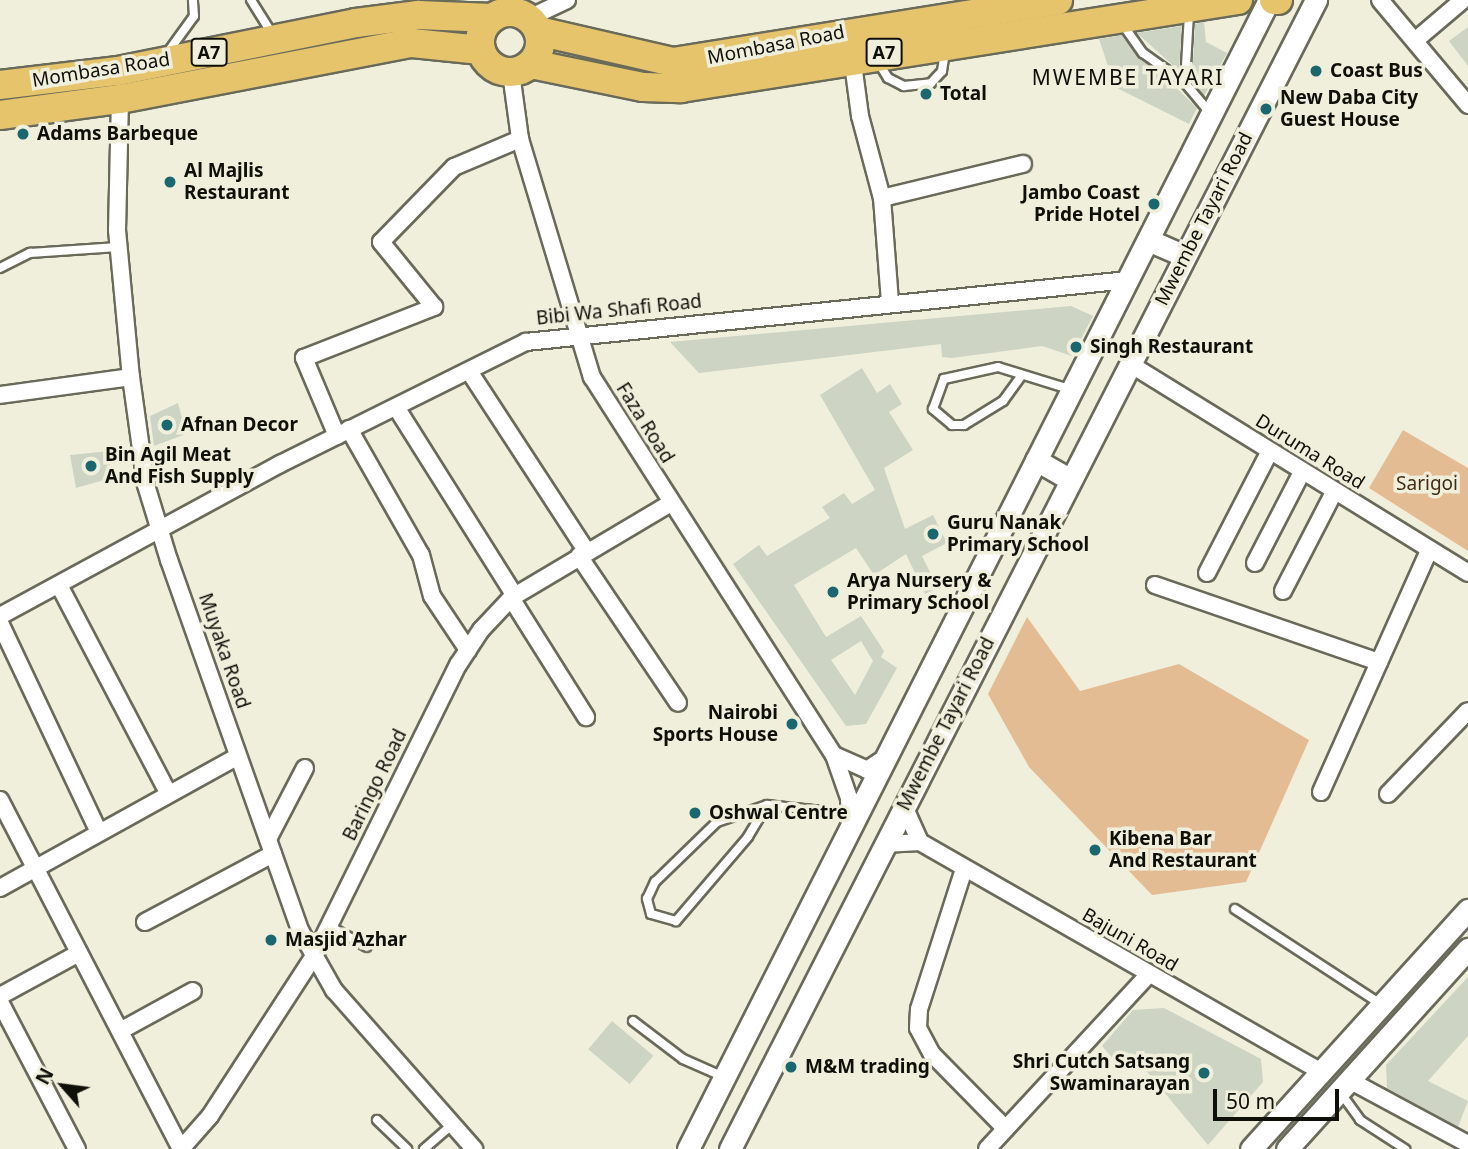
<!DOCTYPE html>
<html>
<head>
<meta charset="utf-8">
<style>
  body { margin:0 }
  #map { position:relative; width:1468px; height:1149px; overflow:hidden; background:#efefdc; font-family:"Noto Sans",sans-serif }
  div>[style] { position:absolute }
  .green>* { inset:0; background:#e4bc94 }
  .building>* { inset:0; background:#cdd4c3; transform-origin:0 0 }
  .roads { filter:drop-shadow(2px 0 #6a6a5a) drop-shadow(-2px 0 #6a6a5a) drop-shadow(0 2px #6a6a5a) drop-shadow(0 -2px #6a6a5a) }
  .service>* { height:8px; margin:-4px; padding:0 4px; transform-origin:4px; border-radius:4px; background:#fff }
  .minor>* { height:16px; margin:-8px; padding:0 8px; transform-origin:8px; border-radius:8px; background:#fff }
  .tertiary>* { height:21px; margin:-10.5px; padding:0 10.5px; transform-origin:10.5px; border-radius:10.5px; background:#fff }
  .trunk>* { height:28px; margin:-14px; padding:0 14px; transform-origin:14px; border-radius:14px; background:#e6c46c }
  .trunk>.ring { margin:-14px; padding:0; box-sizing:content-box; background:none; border:28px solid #e6c46c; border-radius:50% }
  .dots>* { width:19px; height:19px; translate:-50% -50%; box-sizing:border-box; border:4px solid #efefdc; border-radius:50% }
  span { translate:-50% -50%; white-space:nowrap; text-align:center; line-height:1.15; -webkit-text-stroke:7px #efefdc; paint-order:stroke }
  .shield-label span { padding:2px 5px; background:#efefdc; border:2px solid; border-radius:5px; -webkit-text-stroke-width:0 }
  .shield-label { font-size:18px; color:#10100a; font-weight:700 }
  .street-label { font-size:19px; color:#10100a }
  .poi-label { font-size:19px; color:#10100a; font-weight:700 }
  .left { translate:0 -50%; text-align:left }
  .right { translate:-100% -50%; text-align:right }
  .park-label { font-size:19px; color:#422c13 }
  .neighbourhood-label { font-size:21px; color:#10100a; letter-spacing:2px }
  .north { position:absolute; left:28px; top:1051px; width:70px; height:70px; -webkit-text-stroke:5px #efefdc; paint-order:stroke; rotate:298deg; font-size:19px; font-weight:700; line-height:28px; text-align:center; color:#10100a }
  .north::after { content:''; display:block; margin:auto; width:24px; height:32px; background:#10100a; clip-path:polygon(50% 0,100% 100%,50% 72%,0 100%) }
  .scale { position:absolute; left:1213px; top:1089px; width:126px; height:32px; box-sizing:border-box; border:4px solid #10100a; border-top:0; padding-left:9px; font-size:21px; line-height:24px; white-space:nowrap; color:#10100a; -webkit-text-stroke:5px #efefdc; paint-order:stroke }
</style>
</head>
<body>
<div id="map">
  <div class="green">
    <i style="clip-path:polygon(1403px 430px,1468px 468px,1468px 551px,1369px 488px)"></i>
    <i style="clip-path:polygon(1027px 617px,1080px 691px,1179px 664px,1309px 740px,1246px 882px,1152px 895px,1029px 767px,988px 694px)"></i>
  </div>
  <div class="building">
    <i style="clip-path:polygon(1204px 22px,1206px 42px,1227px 53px,1204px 96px,1192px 81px,1195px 24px)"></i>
    <i style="clip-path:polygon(1182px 26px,1179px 71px,1137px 33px)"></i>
    <i style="clip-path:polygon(1468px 27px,1468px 66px,1449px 41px)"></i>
    <i style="clip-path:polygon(1122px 35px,1197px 108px,1189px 124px,1115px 87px,1099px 39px)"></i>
    <i style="clip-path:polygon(1071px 306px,1093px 316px,1072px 356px,1042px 346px,952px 358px,942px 357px,941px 344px,699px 373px,670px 342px)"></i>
    <i style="clip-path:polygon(evenodd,862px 368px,877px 393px,890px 384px,902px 404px,889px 412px,913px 450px,884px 468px,905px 529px,933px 515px,947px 543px,922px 556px,938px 588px,925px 594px,906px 554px,874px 575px,856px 548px,794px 585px,826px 637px,861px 616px,884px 651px,881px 657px,897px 668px,866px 724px,846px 726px,733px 564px,759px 545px,767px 556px,830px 518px,822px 507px,844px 493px,852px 504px,875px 490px,820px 395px,862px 368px,861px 641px,873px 661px,855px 695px,831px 660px,861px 641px)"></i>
    <i style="clip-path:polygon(178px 403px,186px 434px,154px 446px,150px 416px)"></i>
    <i style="clip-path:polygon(109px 451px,111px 478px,76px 488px,70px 455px)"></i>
    <i style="clip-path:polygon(1468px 977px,1468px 1036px,1428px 1081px,1468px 1101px,1458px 1127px,1387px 1088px,1386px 1065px)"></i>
    <i style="clip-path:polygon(1164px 1008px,1261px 1059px,1263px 1082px,1208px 1145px,1134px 1056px,1122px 1069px,1102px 1046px,1133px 1010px)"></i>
    <i style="left:612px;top:1021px;width:54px;height:37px;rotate:40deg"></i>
  </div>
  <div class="roads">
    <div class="service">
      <i style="left:251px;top:0;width:40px;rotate:58deg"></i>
      <i style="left:1121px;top:22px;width:38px;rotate:55deg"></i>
      <i style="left:1143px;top:53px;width:52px;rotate:35.5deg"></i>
      <i style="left:1185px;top:83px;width:38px;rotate:50deg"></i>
      <i style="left:168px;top:52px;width:44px;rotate:-54.2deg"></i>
      <i style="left:194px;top:16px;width:16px;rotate:-94deg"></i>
      <i style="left:878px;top:62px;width:19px;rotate:58deg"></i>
      <i style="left:888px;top:78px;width:18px;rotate:27deg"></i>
      <i style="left:904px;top:86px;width:27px;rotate:-6deg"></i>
      <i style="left:931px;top:83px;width:16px;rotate:-47deg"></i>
      <i style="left:942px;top:71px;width:18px;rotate:-81deg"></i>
      <i style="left:1185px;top:83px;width:70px;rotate:-86.7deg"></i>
      <i style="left:0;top:268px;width:34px;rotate:-27deg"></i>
      <i style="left:30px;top:253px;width:88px;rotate:-3.9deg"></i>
      <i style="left:1022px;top:375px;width:32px;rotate:126deg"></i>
      <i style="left:1003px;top:401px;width:46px;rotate:148.4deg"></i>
      <i style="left:964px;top:425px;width:12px;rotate:180deg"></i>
      <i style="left:952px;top:425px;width:25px;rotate:-140deg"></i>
      <i style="left:933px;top:409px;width:32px;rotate:-70deg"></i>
      <i style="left:944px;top:379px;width:55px;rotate:-12.5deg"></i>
      <i style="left:998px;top:367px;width:74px;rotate:17.2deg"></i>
      <i style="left:767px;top:805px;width:37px;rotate:121deg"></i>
      <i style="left:748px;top:837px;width:111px;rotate:130.6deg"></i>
      <i style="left:676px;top:921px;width:26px;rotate:-164deg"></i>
      <i style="left:651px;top:914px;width:16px;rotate:-105deg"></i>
      <i style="left:647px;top:899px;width:19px;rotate:-65deg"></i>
      <i style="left:655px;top:882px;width:86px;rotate:-44.1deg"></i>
      <i style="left:717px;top:822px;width:53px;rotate:-18.8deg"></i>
      <i style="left:767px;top:805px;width:84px;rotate:6.1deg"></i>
      <i style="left:1235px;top:909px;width:176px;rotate:33.1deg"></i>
      <i style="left:329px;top:926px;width:43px;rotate:28.9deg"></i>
      <i style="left:633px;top:1021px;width:63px;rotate:37.2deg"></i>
      <i style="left:683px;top:1059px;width:45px;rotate:23.7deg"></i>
      <i style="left:1340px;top:1092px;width:34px;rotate:54deg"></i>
      <i style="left:1360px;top:1120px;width:54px;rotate:32.8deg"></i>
      <i style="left:377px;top:1120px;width:42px;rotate:44deg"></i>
      <i style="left:424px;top:1149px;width:37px;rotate:-41deg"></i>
    </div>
    <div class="minor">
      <i style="left:1380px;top:0;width:137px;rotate:50deg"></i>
      <i style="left:529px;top:18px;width:42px;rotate:-25.3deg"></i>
      <i style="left:1417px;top:39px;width:60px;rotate:-40.3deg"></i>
      <i style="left:852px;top:56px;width:61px;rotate:82.4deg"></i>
      <i style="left:860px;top:116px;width:85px;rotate:75deg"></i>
      <i style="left:882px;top:198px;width:103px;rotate:85.6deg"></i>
      <i style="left:511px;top:73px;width:67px;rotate:82.2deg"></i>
      <i style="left:520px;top:139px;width:249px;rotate:73.2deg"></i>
      <i style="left:592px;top:377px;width:449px;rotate:57.4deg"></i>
      <i style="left:834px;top:755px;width:46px;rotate:70.8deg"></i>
      <i style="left:849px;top:798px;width:28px;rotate:88deg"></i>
      <i style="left:120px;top:99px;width:131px;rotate:91.3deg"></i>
      <i style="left:117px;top:230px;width:148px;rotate:84.6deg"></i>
      <i style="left:131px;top:377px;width:109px;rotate:82.1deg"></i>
      <i style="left:146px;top:485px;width:78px;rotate:73deg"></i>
      <i style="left:169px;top:560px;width:395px;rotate:70.5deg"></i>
      <i style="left:301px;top:932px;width:67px;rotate:60.4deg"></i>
      <i style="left:334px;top:990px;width:212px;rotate:48.6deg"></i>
      <i style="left:882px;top:198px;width:145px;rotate:-13.6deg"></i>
      <i style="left:1130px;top:364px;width:397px;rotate:31.7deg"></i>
      <i style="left:469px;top:371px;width:216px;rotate:56.9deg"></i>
      <i style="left:0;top:395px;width:132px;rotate:-7.8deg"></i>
      <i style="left:396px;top:407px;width:223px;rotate:57.8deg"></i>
      <i style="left:349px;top:429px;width:145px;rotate:60.3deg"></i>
      <i style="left:421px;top:555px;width:42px;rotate:75deg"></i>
      <i style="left:432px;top:596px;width:65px;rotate:56.3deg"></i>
      <i style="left:337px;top:436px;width:85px;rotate:-112.9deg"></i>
      <i style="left:304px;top:358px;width:140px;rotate:-21.4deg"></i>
      <i style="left:434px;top:307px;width:84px;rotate:-129.2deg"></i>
      <i style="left:381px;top:242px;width:105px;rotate:-45.8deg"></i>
      <i style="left:454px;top:167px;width:72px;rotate:-23deg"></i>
      <i style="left:579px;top:556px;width:177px;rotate:56deg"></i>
      <i style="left:1255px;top:563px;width:102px;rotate:-62.7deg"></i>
      <i style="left:1207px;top:573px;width:137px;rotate:-62.7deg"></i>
      <i style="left:59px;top:585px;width:235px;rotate:62.3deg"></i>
      <i style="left:1155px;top:585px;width:237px;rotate:19deg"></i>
      <i style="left:1283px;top:591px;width:111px;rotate:-62.7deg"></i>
      <i style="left:511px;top:598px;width:141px;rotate:57.8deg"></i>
      <i style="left:0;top:616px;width:319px;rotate:-28.5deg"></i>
      <i style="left:280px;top:464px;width:275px;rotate:-26.4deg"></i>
      <i style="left:526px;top:342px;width:605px;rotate:-5.88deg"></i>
      <i style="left:0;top:623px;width:231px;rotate:64.7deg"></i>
      <i style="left:834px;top:755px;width:36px;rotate:24deg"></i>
      <i style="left:867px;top:770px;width:22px;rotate:-34deg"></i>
      <i style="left:1321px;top:792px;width:264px;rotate:-65.9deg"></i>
      <i style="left:1388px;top:794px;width:115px;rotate:-46.1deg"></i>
      <i style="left:0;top:800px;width:393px;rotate:62.6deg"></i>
      <i style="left:904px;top:806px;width:39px;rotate:66deg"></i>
      <i style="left:920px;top:842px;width:462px;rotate:29.8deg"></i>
      <i style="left:268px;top:839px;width:80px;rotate:-62.5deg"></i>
      <i style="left:884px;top:844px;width:36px;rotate:-3deg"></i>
      <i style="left:964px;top:869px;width:147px;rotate:107.8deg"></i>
      <i style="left:919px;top:1009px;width:19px;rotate:93deg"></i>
      <i style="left:918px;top:1028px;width:30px;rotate:62deg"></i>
      <i style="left:932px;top:1054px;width:105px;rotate:45.4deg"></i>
      <i style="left:0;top:888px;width:272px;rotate:-29deg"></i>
      <i style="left:145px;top:922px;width:145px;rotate:-28deg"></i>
      <i style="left:0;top:996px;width:90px;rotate:-28.6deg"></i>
      <i style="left:0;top:1002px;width:166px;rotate:62.4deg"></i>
      <i style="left:120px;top:1031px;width:83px;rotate:-28.7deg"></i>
      <i style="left:1349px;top:1080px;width:135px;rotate:28.3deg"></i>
      <i style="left:181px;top:1149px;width:44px;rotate:-48.7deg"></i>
      <i style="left:210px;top:1116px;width:191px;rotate:-57deg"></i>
      <i style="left:314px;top:956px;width:325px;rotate:-63.7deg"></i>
      <i style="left:458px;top:665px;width:42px;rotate:-56.7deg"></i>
      <i style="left:481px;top:630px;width:44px;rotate:-46.8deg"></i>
      <i style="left:511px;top:598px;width:186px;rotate:-30.7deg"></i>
      <i style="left:987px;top:1149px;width:237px;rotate:-47.2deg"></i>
    </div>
    <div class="tertiary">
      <i style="left:508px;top:0;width:15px;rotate:58deg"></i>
      <i style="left:1148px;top:240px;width:40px;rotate:23.4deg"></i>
      <i style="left:1036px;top:460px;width:40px;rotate:29.7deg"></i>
      <i style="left:688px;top:1149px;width:1288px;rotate:-63.18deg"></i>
      <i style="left:730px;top:1149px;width:1290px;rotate:-62.98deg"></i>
      <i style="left:1251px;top:1149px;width:323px;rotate:-47.8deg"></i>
      <i style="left:1287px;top:1149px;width:270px;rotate:-47.9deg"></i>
    </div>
    <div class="trunk">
      <i style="left:1274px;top:0;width:4px"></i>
      <i class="ring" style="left:480px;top:12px;width:32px;height:32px"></i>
      <i style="left:538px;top:31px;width:139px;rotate:12.9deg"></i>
      <i style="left:673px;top:62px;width:390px;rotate:-9.1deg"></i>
      <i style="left:531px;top:64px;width:114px;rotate:11.6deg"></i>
      <i style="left:643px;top:87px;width:38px;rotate:2deg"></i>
      <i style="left:681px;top:88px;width:564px;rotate:-8.98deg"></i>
      <i style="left:0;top:85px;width:119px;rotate:-6.8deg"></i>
      <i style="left:118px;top:71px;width:243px;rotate:-11.4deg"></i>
      <i style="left:356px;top:23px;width:63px;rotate:-7.4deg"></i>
      <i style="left:418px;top:15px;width:74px;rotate:2.3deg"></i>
      <i style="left:0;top:115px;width:121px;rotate:-7.6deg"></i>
      <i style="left:120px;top:99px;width:297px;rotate:-10.9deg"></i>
      <i style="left:412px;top:43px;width:69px;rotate:5.8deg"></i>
    </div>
  </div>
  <div class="dots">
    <i style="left:1316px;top:71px;background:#1b676f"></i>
    <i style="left:926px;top:94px;background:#1b676f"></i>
    <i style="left:1266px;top:109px;background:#1b676f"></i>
    <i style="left:23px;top:134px;background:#1b676f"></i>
    <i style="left:170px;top:182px;background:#1b676f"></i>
    <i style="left:1154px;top:204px;background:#1b676f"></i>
    <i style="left:1076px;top:347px;background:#1b676f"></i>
    <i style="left:167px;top:425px;background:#1b676f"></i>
    <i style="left:91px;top:466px;background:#1b676f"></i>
    <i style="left:933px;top:534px;background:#1b676f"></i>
    <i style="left:833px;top:592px;background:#1b676f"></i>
    <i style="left:792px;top:724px;background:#1b676f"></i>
    <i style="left:695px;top:813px;background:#1b676f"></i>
    <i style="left:1095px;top:850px;background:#1b676f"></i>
    <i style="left:271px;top:940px;background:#1b676f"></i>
    <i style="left:791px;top:1067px;background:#1b676f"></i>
    <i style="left:1204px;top:1073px;background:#1b676f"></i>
  </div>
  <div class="shield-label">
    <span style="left:209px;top:52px">A7</span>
    <span style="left:884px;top:52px">A7</span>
  </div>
  <div class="street-label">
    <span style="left:776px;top:45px;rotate:-11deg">Mombasa Road</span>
    <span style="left:101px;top:70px;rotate:-9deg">Mombasa Road</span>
    <span style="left:1204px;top:219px;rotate:-63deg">Mwembe Tayari Road</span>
    <span style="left:619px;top:310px;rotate:-6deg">Bibi Wa Shafi Road</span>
    <span style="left:645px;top:423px;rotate:58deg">Faza Road</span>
    <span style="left:1310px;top:452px;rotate:32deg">Duruma Road</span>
    <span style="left:224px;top:651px;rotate:71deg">Muyaka Road</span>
    <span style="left:946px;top:724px;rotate:-63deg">Mwembe Tayari Road</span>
    <span style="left:375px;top:785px;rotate:-64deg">Baringo Road</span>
    <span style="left:1130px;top:940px;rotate:30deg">Bajuni Road</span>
  </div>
  <div class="poi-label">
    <span class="left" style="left:1330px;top:71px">Coast Bus</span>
    <span class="left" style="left:940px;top:94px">Total</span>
    <span class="left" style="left:1280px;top:109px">New Daba City<br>Guest House</span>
    <span class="left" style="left:37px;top:134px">Adams Barbeque</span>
    <span class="left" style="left:184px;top:182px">Al Majlis<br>Restaurant</span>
    <span class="right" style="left:1140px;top:204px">Jambo Coast<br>Pride Hotel</span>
    <span class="left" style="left:1090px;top:347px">Singh Restaurant</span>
    <span class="left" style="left:181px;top:425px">Afnan Decor</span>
    <span class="left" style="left:105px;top:466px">Bin Agil Meat<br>And Fish Supply</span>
    <span class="left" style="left:947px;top:534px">Guru Nanak<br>Primary School</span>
    <span class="left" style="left:847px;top:592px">Arya Nursery &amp;<br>Primary School</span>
    <span class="right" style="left:778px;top:724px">Nairobi<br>Sports House</span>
    <span class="left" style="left:709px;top:813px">Oshwal Centre</span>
    <span class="left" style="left:1109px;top:850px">Kibena Bar<br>And Restaurant</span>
    <span class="left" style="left:285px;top:940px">Masjid Azhar</span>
    <span class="right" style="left:1190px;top:1073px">Shri Cutch Satsang<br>Swaminarayan</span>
    <span class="left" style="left:805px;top:1067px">M&amp;M trading</span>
  </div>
  <div class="park-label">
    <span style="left:1427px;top:484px">Sarigoi</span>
  </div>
  <div class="neighbourhood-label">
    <span style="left:1128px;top:77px">MWEMBE TAYARI</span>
  </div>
  <div class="north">N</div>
  <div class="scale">50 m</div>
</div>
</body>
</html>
